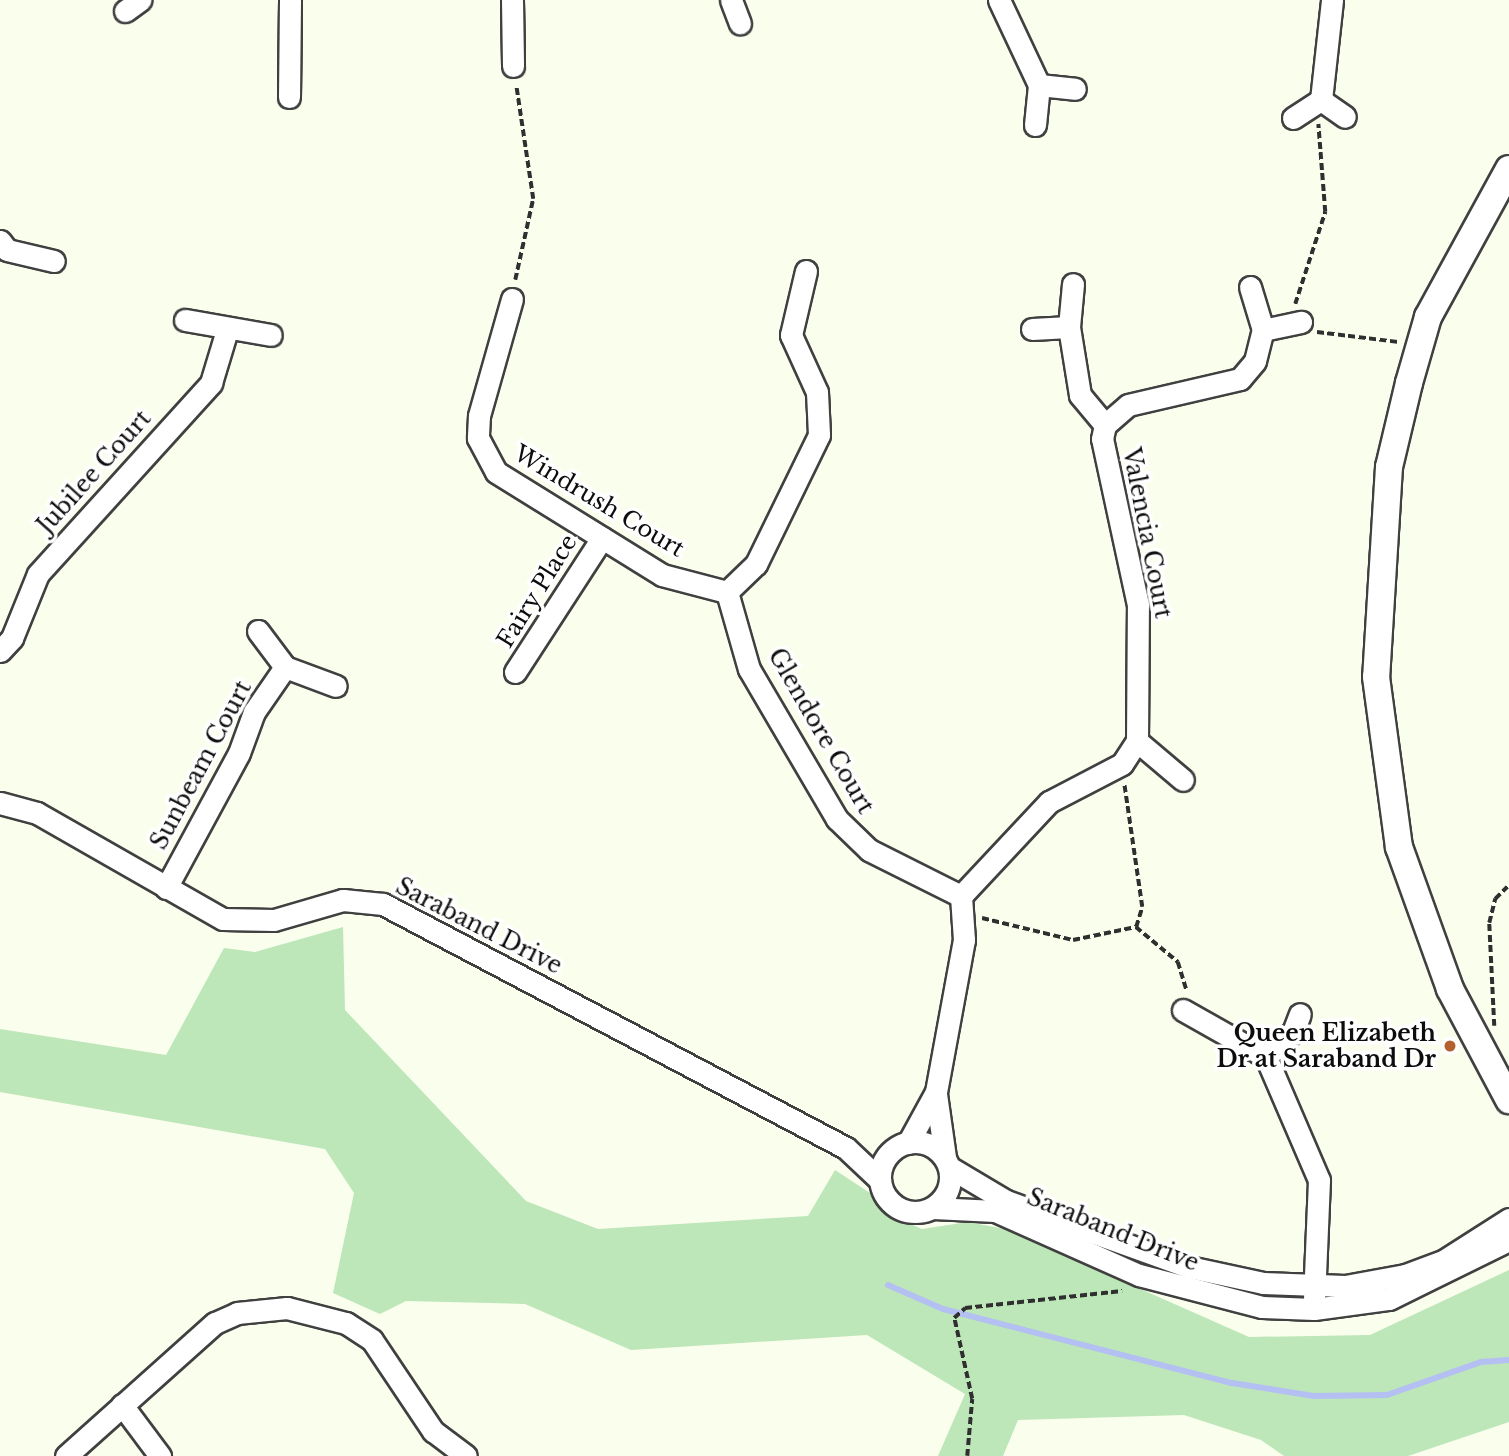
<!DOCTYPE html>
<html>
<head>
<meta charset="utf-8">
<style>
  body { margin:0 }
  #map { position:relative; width:1509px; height:1456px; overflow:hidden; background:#fafeed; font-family:"Libre Baskerville",serif }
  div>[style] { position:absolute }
  .green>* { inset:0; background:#bde6b9 }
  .stream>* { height:6px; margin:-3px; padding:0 3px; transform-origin:3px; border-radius:3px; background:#b5c0f2 }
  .path>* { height:3.5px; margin-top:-1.75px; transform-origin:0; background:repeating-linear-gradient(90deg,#2f2f2f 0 7px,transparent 0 10.5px) }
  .roads { filter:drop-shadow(2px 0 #404040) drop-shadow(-2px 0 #404040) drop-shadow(0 2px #404040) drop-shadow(0 -2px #404040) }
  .minor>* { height:21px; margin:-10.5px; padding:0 10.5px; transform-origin:10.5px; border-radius:10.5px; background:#fff }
  .minor>.ring { margin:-10.5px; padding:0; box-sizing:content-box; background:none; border:21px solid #fff; border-radius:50% }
  .tertiary>* { height:26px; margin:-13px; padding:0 13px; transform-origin:13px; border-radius:13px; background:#fff }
  .dots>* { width:19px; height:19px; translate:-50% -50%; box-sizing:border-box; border:4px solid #fff; border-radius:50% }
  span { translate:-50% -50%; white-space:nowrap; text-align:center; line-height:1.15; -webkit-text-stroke:7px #fff; paint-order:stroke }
  .street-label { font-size:23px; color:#0d0d0d }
  .poi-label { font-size:23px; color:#0d0d0d; font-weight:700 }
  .right { translate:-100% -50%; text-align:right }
</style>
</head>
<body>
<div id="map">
  <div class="green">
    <i style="clip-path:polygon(343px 927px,345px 1010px,526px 1201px,598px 1229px,808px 1216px,835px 1170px,870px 1193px,881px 1211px,922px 1229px,968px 1222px,1005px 1229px,1249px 1337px,1370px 1335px,1509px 1270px,1509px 1422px,1408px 1456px,1284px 1456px,1261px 1440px,1184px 1415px,1018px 1420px,1003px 1456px,938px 1456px,965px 1394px,867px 1335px,631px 1350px,525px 1304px,406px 1301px,380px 1314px,333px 1293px,354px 1193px,325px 1149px,0 1092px,0 1029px,166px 1055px,224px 948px,255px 952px)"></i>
  </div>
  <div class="stream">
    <i style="left:888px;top:1285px;width:60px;rotate:23.6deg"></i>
    <i style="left:943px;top:1309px;width:298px;rotate:14.4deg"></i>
    <i style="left:1232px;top:1383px;width:83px;rotate:9deg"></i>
    <i style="left:1314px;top:1396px;width:73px;rotate:-0.8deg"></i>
    <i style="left:1387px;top:1395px;width:100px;rotate:-19.3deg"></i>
    <i style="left:1481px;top:1362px;width:28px;rotate:-4deg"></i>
  </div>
  <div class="path">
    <i style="left:515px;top:280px;width:83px;rotate:-77.5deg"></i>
    <i style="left:533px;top:199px;width:115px;rotate:-98.5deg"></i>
    <i style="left:1295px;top:304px;width:97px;rotate:-71.9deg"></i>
    <i style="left:1325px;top:212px;width:88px;rotate:-94.5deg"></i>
    <i style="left:1317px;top:332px;width:83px;rotate:7deg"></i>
    <i style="left:982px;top:918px;width:94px;rotate:13.6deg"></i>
    <i style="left:1073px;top:940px;width:64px;rotate:-11.7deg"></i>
    <i style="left:1136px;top:927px;width:21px;rotate:-73deg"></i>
    <i style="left:1142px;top:907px;width:125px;rotate:-98.3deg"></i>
    <i style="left:1136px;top:927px;width:55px;rotate:39.8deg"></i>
    <i style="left:1178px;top:962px;width:30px;rotate:73deg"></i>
    <i style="left:1494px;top:1026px;width:103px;rotate:-92.8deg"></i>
    <i style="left:1489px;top:923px;width:25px;rotate:-76deg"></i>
    <i style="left:1495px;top:899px;width:20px;rotate:-45deg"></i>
    <i style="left:967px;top:1456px;width:57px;rotate:-85deg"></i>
    <i style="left:972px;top:1399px;width:83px;rotate:-102.5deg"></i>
    <i style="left:954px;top:1318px;width:15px;rotate:-42deg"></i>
    <i style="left:965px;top:1308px;width:158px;rotate:-6.2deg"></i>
  </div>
  <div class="roads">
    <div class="minor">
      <i style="left:512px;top:0;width:66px;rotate:89.1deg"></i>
      <i style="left:731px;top:0;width:25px;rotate:69deg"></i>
      <i style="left:999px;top:0;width:94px;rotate:64.8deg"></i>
      <i style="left:125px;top:11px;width:19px;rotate:-36deg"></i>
      <i style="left:289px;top:97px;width:97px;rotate:-89.4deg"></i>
      <i style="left:1321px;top:100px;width:101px;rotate:-83.7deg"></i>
      <i style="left:1293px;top:118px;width:33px;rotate:-33deg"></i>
      <i style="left:1321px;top:100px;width:29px;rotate:35deg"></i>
      <i style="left:1035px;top:125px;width:40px;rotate:-84.3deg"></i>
      <i style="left:1039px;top:85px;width:36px;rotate:6deg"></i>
      <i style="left:0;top:241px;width:11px;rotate:52deg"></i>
      <i style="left:7px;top:250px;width:48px;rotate:13.2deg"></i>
      <i style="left:806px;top:271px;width:66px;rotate:103.2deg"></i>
      <i style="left:791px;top:335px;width:63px;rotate:65.5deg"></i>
      <i style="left:817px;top:392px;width:43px;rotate:87.3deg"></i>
      <i style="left:819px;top:435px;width:144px;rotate:116deg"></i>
      <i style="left:756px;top:564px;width:40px;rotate:136deg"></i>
      <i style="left:727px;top:592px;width:80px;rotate:74.1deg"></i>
      <i style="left:749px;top:669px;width:174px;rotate:59.6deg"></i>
      <i style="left:837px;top:819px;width:45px;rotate:44.1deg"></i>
      <i style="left:869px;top:850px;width:103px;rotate:26.6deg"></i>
      <i style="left:1250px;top:287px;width:45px;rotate:73.2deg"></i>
      <i style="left:1263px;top:330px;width:39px;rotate:-12deg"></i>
      <i style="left:512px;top:299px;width:122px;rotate:105.8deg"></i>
      <i style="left:479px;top:416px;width:22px;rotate:93deg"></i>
      <i style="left:478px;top:438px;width:38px;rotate:62deg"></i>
      <i style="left:496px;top:472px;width:195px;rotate:31.8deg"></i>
      <i style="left:662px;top:575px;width:67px;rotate:14.7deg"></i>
      <i style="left:185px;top:320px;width:87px;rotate:9.9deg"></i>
      <i style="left:1032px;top:329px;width:37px;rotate:-3deg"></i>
      <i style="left:1069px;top:327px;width:43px;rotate:-84.7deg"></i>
      <i style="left:1105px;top:425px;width:30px;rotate:-41deg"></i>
      <i style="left:1128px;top:405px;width:115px;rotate:-13.1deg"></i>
      <i style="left:1240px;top:379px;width:23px;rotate:-50deg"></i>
      <i style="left:1255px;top:361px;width:32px;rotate:-76deg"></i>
      <i style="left:258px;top:631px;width:45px;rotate:53.1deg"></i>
      <i style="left:285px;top:667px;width:54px;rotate:20.4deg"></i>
      <i style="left:0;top:651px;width:18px;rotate:-47deg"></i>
      <i style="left:12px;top:638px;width:69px;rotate:-67.9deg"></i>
      <i style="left:38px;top:574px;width:258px;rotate:-47.8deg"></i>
      <i style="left:211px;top:383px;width:55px;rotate:-73.2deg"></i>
      <i style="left:515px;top:672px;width:160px;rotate:-57deg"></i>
      <i style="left:1137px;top:741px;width:60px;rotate:40.3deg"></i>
      <i style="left:0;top:803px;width:38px;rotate:15deg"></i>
      <i style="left:37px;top:813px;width:214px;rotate:29.7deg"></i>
      <i style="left:223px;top:919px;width:51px;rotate:1.1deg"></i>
      <i style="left:274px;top:920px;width:72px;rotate:-16.2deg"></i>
      <i style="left:343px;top:900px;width:40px;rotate:5.7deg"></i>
      <i style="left:383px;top:904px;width:523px;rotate:27.79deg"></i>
      <i style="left:846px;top:1148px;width:47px;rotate:43.3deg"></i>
      <i style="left:166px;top:888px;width:153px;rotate:-61.6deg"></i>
      <i style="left:239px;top:753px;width:44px;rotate:-69.9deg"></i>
      <i style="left:254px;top:712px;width:55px;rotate:-55.4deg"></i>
      <i style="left:1183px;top:1010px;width:95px;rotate:29.5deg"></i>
      <i style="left:1266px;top:1057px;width:134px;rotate:66.7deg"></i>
      <i style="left:1319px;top:1180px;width:120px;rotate:92.4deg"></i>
      <i style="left:1266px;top:1057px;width:37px;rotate:-43deg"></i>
      <i style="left:1293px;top:1032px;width:19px;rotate:-69deg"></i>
      <i style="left:936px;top:1094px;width:64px;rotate:81.9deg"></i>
      <i class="ring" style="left:880px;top:1142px;width:49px;height:49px"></i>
      <i style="left:908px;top:1143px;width:58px;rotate:-61.2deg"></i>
      <i style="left:936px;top:1092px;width:155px;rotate:-79.6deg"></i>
      <i style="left:964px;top:940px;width:44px;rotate:-93.9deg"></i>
      <i style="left:961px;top:896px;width:129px;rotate:-46.9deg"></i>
      <i style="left:1049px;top:802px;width:82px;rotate:-27.5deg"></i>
      <i style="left:1122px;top:764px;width:27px;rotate:-57deg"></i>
      <i style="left:1137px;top:741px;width:136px;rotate:-89.6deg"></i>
      <i style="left:1138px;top:605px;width:170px;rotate:-102.2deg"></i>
      <i style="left:1102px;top:439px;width:14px;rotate:-78deg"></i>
      <i style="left:1105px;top:425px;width:39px;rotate:-130deg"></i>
      <i style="left:1080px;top:395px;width:69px;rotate:-99.2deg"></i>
      <i style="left:949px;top:1167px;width:66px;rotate:30.8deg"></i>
      <i style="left:1006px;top:1201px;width:195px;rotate:19.8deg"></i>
      <i style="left:1189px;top:1267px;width:76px;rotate:12.2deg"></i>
      <i style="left:1263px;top:1283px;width:82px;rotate:2.1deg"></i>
      <i style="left:1345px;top:1286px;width:61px;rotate:-10.4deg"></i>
      <i style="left:1405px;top:1275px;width:40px;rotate:-20.2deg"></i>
      <i style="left:1443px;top:1261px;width:78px;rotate:-32.5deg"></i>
      <i style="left:933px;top:1208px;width:62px;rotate:2.8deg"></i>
      <i style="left:995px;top:1211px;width:158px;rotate:24deg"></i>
      <i style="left:1139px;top:1275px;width:127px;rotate:14.6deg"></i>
      <i style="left:1262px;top:1307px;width:52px;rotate:2.2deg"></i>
      <i style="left:1314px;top:1309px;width:76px;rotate:-7.6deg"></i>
      <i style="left:1389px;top:1299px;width:134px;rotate:-26.2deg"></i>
      <i style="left:122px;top:1405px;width:64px;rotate:53.3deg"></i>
      <i style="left:66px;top:1456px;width:200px;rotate:-41.8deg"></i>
      <i style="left:215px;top:1323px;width:24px;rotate:-24deg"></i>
      <i style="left:237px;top:1313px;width:50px;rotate:-5.7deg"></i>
      <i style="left:287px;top:1308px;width:61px;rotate:14.3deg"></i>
      <i style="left:346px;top:1323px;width:31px;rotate:33deg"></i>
      <i style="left:372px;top:1340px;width:110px;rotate:56.2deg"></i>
      <i style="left:433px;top:1431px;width:41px;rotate:37.1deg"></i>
    </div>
    <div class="tertiary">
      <i style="left:1509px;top:169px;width:169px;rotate:118.7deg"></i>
      <i style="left:1428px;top:317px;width:69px;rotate:106.1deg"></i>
      <i style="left:1409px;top:383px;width:86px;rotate:103.4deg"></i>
      <i style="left:1389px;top:467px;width:210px;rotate:93.5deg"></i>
      <i style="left:1376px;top:677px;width:172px;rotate:82.3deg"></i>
      <i style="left:1399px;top:847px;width:151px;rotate:70.2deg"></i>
      <i style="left:1450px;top:989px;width:126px;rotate:62deg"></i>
    </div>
  </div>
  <div class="dots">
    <i style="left:1450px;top:1046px;background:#b4622d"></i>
  </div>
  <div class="street-label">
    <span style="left:94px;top:472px;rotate:-48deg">Jubilee Court</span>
    <span style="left:599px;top:501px;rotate:31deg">Windrush Court</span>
    <span style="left:1147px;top:533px;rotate:79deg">Valencia Court</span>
    <span style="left:537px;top:591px;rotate:-58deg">Fairy Place</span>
    <span style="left:821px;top:731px;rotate:60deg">Glendore Court</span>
    <span style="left:201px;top:765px;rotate:-62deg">Sunbeam Court</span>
    <span style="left:479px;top:926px;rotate:27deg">Saraband Drive</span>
    <span style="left:1113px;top:1230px;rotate:22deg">Saraband Drive</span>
  </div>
  <div class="poi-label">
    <span class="right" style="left:1436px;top:1046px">Queen Elizabeth<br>Dr at Saraband Dr</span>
  </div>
</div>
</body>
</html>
